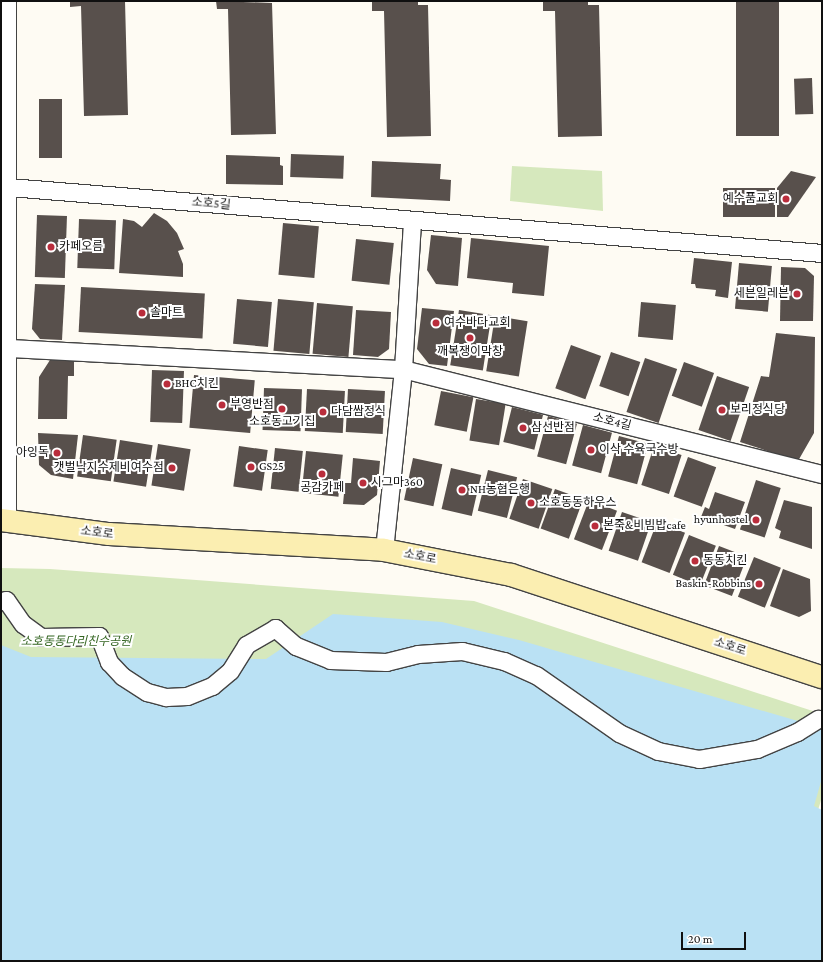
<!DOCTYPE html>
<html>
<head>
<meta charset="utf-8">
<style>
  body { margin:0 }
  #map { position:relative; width:823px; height:962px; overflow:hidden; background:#fefbf3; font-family:"Crimson Pro","Noto Sans KR",serif }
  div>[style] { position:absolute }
  .green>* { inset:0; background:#d6e8bd }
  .water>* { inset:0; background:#bae1f4 }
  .building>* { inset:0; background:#58504c; transform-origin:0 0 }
  .roads { filter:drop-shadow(1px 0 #434343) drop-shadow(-1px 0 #434343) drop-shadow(0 1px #434343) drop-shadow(0 -1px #434343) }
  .street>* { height:17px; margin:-8.5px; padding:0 8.5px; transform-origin:8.5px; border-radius:8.5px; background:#fff }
  .secondary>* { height:22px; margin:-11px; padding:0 11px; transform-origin:11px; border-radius:11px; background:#fbeeb1 }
  .dots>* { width:11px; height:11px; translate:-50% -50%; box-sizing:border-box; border:2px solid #fff; border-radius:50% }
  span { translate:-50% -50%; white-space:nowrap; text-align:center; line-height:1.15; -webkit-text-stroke:4px #fff; paint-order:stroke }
  .poi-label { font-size:12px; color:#101010 }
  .right { translate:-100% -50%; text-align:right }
  .left { translate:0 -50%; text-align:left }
  .street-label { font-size:12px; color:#101010 }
  .park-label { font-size:12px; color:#346522; font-style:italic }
  .frame { position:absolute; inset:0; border:2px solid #101010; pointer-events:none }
  .scale { position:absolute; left:681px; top:932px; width:65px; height:18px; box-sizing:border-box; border:2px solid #101010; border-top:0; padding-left:5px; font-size:12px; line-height:14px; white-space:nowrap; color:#101010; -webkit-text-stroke:3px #fff; paint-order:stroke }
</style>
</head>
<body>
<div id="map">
  <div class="green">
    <i style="clip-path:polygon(512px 166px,602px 171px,603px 211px,510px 201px)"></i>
    <i style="clip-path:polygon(1px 568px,50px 569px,474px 601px,822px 714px,822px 797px,811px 833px,1px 709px)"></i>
  </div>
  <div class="water">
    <i style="clip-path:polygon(333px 614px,442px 622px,519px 640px,822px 728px,822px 778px,814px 806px,822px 810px,822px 961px,1px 961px,1px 645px,31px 657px,266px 659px)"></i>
  </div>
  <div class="building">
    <i style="clip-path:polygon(70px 1px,125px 1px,128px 115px,84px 116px,81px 6px,70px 7px)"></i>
    <i style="clip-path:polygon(216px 1px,272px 3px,276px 134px,231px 135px,228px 9px,217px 9px)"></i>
    <i style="clip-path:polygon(372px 1px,418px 1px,418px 5px,428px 5px,431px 136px,387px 137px,384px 11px,372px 11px)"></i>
    <i style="clip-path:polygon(543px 1px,588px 1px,588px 5px,599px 5px,602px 136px,558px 137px,555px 11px,543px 11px)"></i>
    <i style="left:736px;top:1px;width:43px;height:135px"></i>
    <i style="left:812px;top:78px;width:36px;height:18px;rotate:88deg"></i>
    <i style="left:39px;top:99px;width:23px;height:59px"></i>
    <i style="left:291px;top:154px;width:53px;height:23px;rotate:2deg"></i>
    <i style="clip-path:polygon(226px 155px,280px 157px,280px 165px,283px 166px,283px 185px,226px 184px)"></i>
    <i style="clip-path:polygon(372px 161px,441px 164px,440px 179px,451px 180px,450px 201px,371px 197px)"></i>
    <i style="clip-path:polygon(791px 171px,816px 177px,788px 217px,777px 217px,777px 188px)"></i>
    <i style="left:723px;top:188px;width:52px;height:29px"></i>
    <i style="clip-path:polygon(154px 213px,167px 221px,177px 233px,184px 249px,178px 251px,183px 264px,183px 277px,119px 273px,123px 219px,134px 221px,142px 227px)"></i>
    <i style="left:37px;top:215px;width:30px;height:62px;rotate:2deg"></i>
    <i style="left:79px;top:219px;width:37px;height:49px;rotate:2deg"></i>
    <i style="left:283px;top:223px;width:36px;height:52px;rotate:5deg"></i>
    <i style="clip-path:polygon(431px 235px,462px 238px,458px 286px,436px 284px,427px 270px)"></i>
    <i style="clip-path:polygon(471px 238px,549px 246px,544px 296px,512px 293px,513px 283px,467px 278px)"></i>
    <i style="left:356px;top:239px;width:38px;height:42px;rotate:6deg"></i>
    <i style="clip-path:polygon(694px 258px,732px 262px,728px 298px,715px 296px,716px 290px,696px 288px,695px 284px,691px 284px)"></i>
    <i style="left:739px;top:263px;width:33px;height:46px;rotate:5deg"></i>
    <i style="clip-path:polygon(781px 267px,805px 268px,814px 276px,813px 321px,780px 321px)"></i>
    <i style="clip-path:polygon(35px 284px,65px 285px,62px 340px,40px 339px,32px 329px)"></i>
    <i style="left:81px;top:287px;width:124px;height:45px;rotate:3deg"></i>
    <i style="left:237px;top:299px;width:35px;height:45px;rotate:5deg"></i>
    <i style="left:278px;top:299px;width:36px;height:52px;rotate:5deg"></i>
    <i style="left:641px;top:302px;width:35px;height:35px;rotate:5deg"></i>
    <i style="left:317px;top:303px;width:36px;height:51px;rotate:5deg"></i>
    <i style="clip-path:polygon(422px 308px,454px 311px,447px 366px,429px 364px,417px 349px)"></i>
    <i style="clip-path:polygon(356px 310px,391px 312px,389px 349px,378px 357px,353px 355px)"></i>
    <i style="left:459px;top:310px;width:33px;height:56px;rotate:9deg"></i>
    <i style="left:495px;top:316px;width:33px;height:56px;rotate:9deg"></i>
    <i style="clip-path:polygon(776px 333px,815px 337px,814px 433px,798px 461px,740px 442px,761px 376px,769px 377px)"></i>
    <i style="left:571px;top:345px;width:32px;height:46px;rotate:20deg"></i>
    <i style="left:611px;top:352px;width:31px;height:36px;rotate:19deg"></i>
    <i style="left:645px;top:358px;width:34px;height:57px;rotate:19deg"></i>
    <i style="clip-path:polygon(50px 360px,74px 361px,74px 376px,68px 376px,67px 419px,38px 419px,39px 377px)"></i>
    <i style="left:684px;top:362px;width:32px;height:36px;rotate:20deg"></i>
    <i style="left:152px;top:370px;width:32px;height:52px;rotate:2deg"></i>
    <i style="left:194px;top:375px;width:61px;height:53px;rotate:5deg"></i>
    <i style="left:717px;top:376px;width:34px;height:57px;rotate:19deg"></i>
    <i style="left:264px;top:388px;width:38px;height:42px;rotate:2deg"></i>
    <i style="left:307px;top:389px;width:38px;height:42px;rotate:3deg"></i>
    <i style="left:348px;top:389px;width:37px;height:43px;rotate:3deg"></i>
    <i style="left:441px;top:391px;width:33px;height:35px;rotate:11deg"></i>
    <i style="left:476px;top:399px;width:30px;height:42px;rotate:9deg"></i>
    <i style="left:512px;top:407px;width:32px;height:36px;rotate:14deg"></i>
    <i style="left:548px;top:416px;width:30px;height:42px;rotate:15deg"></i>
    <i style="left:583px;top:425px;width:30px;height:42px;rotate:15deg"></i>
    <i style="clip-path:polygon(38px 433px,78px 435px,73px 479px,51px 475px,39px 465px)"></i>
    <i style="left:83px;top:435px;width:34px;height:42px;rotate:8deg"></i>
    <i style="left:619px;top:436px;width:30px;height:42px;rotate:15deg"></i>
    <i style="left:120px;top:440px;width:33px;height:42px;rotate:9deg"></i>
    <i style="left:158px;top:444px;width:33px;height:42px;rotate:9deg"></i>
    <i style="left:239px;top:446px;width:29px;height:41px;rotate:8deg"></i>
    <i style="left:654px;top:446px;width:29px;height:41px;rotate:18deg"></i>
    <i style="left:275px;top:448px;width:28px;height:41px;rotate:6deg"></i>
    <i style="left:306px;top:451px;width:37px;height:42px;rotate:6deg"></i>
    <i style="left:688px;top:457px;width:30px;height:42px;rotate:20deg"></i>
    <i style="clip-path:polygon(353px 458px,380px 461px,377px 495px,364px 505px,343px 504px,345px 483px,351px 483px)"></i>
    <i style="left:413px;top:458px;width:30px;height:43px;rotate:12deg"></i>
    <i style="left:451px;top:468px;width:31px;height:42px;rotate:13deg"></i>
    <i style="left:488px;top:470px;width:30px;height:42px;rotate:14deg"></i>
    <i style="left:523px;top:479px;width:31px;height:42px;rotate:19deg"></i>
    <i style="left:756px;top:480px;width:26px;height:52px;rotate:18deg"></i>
    <i style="left:555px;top:489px;width:30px;height:42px;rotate:20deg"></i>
    <i style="clip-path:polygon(715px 492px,745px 502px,735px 529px,701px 517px,705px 507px,709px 509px)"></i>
    <i style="left:589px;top:500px;width:30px;height:42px;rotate:21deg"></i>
    <i style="clip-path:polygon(784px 500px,812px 507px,812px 549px,779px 538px,781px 531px,775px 528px)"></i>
    <i style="left:622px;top:512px;width:31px;height:41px;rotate:19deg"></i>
    <i style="left:657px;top:522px;width:30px;height:43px;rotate:21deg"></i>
    <i style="left:689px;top:535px;width:29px;height:43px;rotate:22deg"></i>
    <i style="left:719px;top:546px;width:30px;height:42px;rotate:21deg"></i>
    <i style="left:754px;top:557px;width:29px;height:43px;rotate:22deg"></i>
    <i style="clip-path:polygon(783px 569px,810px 579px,811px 611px,799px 617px,770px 606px)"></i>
  </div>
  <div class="roads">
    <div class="street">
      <i style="left:7px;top:1px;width:520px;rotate:90deg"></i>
      <i style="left:9px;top:187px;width:816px;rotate:4.64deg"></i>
      <i style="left:9px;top:348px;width:395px;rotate:3.1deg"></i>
      <i style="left:403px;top:369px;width:432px;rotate:14.1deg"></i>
      <i style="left:384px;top:550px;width:182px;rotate:-84deg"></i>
      <i style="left:403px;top:369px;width:147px;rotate:-86.5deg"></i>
      <i style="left:1px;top:601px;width:5px;rotate:-11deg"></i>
      <i style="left:6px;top:600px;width:29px;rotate:55deg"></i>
      <i style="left:23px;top:624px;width:22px;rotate:36deg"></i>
      <i style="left:41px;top:637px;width:58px;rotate:-1deg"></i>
      <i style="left:99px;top:636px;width:28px;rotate:69deg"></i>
      <i style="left:109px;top:662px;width:19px;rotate:47deg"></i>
      <i style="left:122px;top:676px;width:30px;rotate:33deg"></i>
      <i style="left:147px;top:692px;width:20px;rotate:15deg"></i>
      <i style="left:166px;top:697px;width:21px;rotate:-3deg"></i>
      <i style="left:187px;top:696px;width:27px;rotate:-22deg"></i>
      <i style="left:212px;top:686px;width:23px;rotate:-40deg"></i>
      <i style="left:230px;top:671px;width:31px;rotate:-58deg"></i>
      <i style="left:246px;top:645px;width:34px;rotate:-30deg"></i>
      <i style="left:275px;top:628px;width:28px;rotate:41deg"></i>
      <i style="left:296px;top:646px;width:37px;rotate:22deg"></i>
      <i style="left:330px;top:660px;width:56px;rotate:2deg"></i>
      <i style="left:386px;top:662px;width:33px;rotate:-14deg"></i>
      <i style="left:418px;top:654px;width:44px;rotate:-3.9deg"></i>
      <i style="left:462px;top:651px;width:43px;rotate:13.4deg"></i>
      <i style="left:504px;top:661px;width:35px;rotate:24deg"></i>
      <i style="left:536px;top:675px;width:101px;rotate:34.9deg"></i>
      <i style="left:619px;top:733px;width:43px;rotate:24.8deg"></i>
      <i style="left:658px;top:751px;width:42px;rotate:11deg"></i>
      <i style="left:699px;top:759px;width:59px;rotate:-9.8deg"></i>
      <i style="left:757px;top:749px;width:43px;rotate:-23deg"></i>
      <i style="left:797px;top:732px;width:25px;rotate:-32deg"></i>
    </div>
    <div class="secondary">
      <i style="left:1px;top:520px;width:109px;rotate:7.4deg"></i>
      <i style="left:109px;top:534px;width:275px;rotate:3.3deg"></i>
      <i style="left:384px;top:550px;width:129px;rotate:11.1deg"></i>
      <i style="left:511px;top:575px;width:327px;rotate:18.2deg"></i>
    </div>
  </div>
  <div class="dots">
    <i style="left:786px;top:199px;background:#ba2d3c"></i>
    <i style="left:51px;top:247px;background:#ba2d3c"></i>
    <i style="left:797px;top:294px;background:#ba2d3c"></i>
    <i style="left:142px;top:313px;background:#ba2d3c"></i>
    <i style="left:436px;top:323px;background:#ba2d3c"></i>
    <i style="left:470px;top:338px;background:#ba2d3c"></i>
    <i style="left:167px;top:384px;background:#ba2d3c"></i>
    <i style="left:222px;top:405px;background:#ba2d3c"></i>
    <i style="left:282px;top:409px;background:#ba2d3c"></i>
    <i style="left:722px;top:410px;background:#ba2d3c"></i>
    <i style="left:323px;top:412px;background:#ba2d3c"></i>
    <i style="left:523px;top:428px;background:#ba2d3c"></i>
    <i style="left:591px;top:450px;background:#ba2d3c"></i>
    <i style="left:57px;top:453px;background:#ba2d3c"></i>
    <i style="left:251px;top:467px;background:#ba2d3c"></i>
    <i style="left:172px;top:468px;background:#ba2d3c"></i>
    <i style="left:322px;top:474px;background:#ba2d3c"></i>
    <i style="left:363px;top:483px;background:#ba2d3c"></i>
    <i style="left:462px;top:490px;background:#ba2d3c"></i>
    <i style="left:531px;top:503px;background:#ba2d3c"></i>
    <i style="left:756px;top:520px;background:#ba2d3c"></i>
    <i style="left:595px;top:526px;background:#ba2d3c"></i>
    <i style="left:695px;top:561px;background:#ba2d3c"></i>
    <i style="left:759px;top:584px;background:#ba2d3c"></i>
  </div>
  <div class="poi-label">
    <span class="right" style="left:778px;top:199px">예수품교회</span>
    <span class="left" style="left:59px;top:247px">카페오름</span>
    <span class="right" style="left:789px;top:294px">세븐일레븐</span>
    <span class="left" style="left:150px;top:313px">솔마트</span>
    <span class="left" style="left:444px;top:323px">여수바다교회</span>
    <span style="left:470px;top:352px">깨복쟁이막창</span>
    <span class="left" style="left:175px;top:384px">BHC치킨</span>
    <span class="left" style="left:230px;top:405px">부영반점</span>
    <span class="left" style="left:730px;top:410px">보리정식당</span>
    <span class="left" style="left:331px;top:412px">다담쌈정식</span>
    <span style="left:282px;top:422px">소호동고기집</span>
    <span class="left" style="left:531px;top:428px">삼선반점</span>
    <span class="left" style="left:599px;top:450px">이삭 수육국수방</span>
    <span class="right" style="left:49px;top:453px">아잉독</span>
    <span class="left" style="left:259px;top:467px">GS25</span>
    <span class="right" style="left:164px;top:468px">갯벌낙지수제비여수점</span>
    <span class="left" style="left:371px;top:483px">시그마360</span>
    <span style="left:322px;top:488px">공감카페</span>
    <span class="left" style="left:470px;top:490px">NH농협은행</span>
    <span class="left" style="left:539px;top:503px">소호동동하우스</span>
    <span class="right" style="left:748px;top:520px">hyunhostel</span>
    <span class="left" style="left:603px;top:526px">본죽&amp;비빔밥cafe</span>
    <span class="left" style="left:703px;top:561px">동동치킨</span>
    <span class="right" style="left:751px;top:584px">Baskin-Robbins</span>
  </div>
  <div class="street-label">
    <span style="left:211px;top:204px;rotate:5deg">소호5길</span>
    <span style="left:612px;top:422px;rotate:14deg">소호4길</span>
    <span style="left:97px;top:533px;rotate:7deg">소호로</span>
    <span style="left:420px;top:557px;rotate:11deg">소호로</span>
    <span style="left:730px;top:647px;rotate:18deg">소호로</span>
  </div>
  <div class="park-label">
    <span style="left:76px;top:642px">소호동동다리친수공원</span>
  </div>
  <div class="frame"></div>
  <div class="scale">20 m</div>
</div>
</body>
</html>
